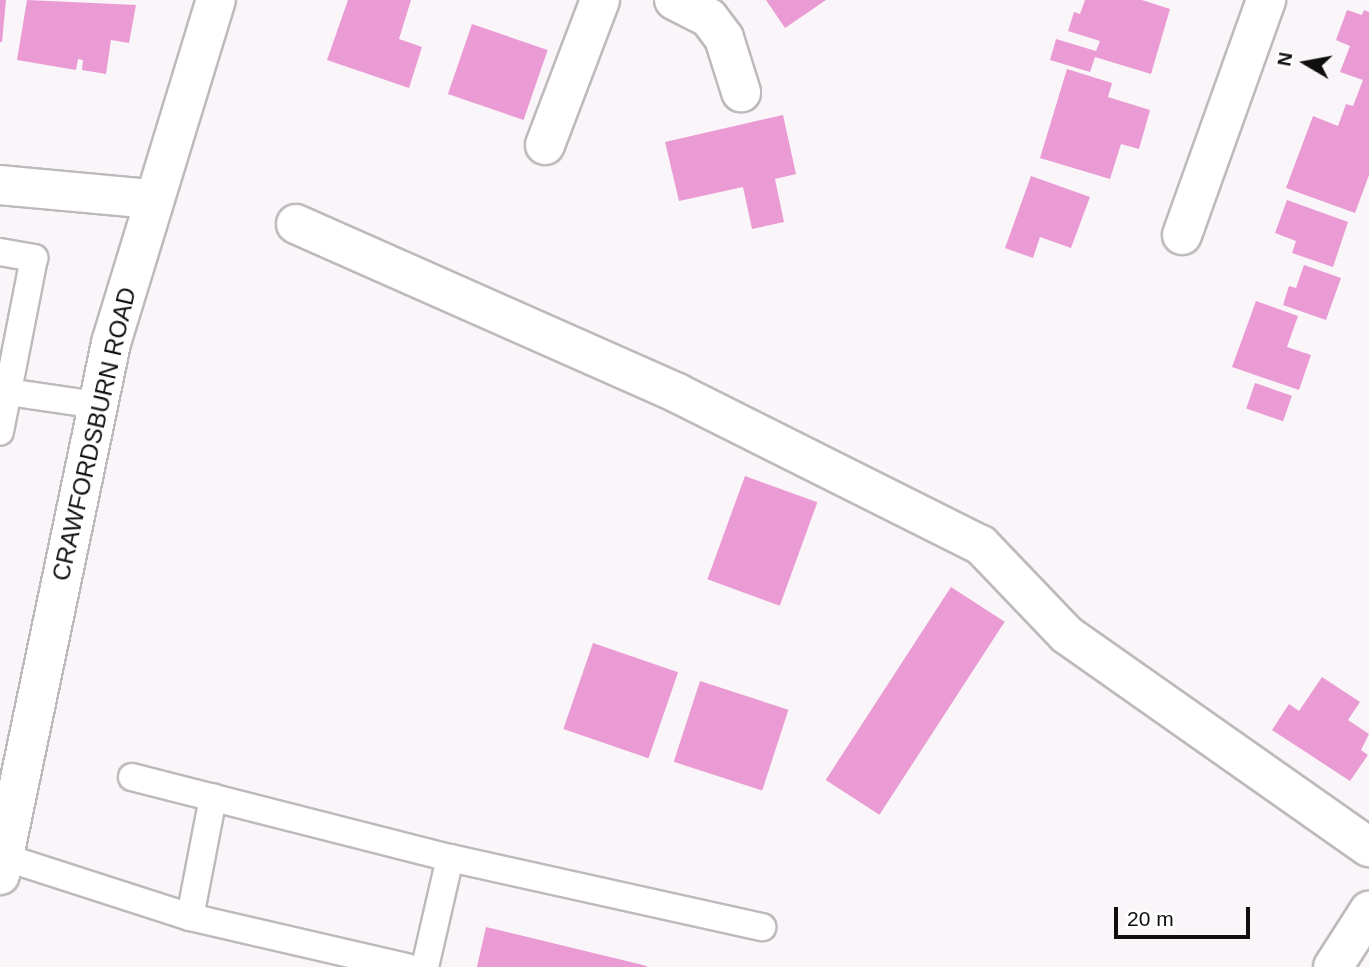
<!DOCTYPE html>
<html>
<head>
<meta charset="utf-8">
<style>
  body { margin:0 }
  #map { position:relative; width:1369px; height:967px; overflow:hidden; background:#faf5f8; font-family:Arial,sans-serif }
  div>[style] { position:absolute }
  .building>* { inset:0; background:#ea9bd4; transform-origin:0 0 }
  .roads { filter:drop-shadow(2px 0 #beb9bc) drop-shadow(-2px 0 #beb9bc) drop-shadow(0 2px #beb9bc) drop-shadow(0 -2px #beb9bc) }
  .service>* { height:26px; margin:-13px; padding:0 13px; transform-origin:13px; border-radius:13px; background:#fff }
  .minor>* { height:38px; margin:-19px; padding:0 19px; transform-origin:19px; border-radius:19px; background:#fff }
  .secondary>* { height:38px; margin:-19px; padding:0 19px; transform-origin:19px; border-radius:19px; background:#fff }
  span { translate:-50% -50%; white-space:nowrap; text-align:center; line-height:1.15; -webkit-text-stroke:6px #fff; paint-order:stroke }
  .street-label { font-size:24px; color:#0f0e0f }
  .north { position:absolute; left:1271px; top:28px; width:70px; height:70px; -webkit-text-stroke:5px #fff; paint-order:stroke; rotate:280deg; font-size:19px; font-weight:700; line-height:28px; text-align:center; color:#0f0e0f }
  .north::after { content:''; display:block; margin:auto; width:24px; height:32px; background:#0f0e0f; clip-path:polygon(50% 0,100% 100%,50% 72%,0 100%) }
  .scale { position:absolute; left:1114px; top:907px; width:136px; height:32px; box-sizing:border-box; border:4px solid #0f0e0f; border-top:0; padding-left:9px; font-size:21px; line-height:24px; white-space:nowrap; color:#0f0e0f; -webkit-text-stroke:5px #fff; paint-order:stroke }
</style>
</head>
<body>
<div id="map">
  <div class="building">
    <i style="clip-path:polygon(0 0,6px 0,2px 42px,0 42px)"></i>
    <i style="clip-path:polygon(27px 0,136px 5px,129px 43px,111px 40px,106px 74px,82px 70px,83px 60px,78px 59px,76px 70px,17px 60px)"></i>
    <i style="clip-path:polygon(348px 0,411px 0,399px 39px,422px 47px,409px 88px,327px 60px)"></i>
    <i style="clip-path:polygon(766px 0,826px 0,785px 28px)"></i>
    <i style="clip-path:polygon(1085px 0,1142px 0,1170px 9px,1151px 74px,1095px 57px,1090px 72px,1050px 60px,1056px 39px,1096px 51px,1100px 41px,1068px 31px,1074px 12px,1080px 14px)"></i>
    <i style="clip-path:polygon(1347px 10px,1362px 15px,1364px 10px,1369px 12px,1369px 175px,1355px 213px,1286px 188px,1313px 116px,1338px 126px,1346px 104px,1353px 106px,1363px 80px,1340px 72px,1350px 46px,1336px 40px)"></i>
    <i style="left:472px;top:24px;width:80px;height:74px;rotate:19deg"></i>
    <i style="clip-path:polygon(1067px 69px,1112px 83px,1108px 97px,1150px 110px,1139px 149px,1121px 144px,1110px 179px,1040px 158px)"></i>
    <i style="clip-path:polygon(783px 115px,796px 174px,775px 179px,784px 222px,752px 229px,743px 187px,679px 201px,665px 142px)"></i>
    <i style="clip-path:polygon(1031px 176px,1090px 197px,1071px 248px,1040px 237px,1033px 258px,1005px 248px)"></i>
    <i style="clip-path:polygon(1287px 200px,1348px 222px,1333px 267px,1292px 253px,1296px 241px,1275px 233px)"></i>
    <i style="clip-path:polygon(1304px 265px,1341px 278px,1326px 320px,1283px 305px,1289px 286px,1296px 288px)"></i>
    <i style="clip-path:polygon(1256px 301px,1298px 316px,1287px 347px,1311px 355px,1299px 390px,1232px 367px)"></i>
    <i style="left:1255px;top:383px;width:39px;height:27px;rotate:19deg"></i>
    <i style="left:745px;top:476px;width:77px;height:110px;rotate:20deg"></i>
    <i style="left:951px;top:587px;width:64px;height:230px;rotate:33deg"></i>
    <i style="left:593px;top:643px;width:90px;height:91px;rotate:19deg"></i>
    <i style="clip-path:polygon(1322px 677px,1360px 702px,1348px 720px,1369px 734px,1361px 750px,1368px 755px,1350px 781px,1272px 730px,1289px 704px,1299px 711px)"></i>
    <i style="left:700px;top:681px;width:93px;height:85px;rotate:18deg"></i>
    <i style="clip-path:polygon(486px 927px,647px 966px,646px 967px,477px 967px)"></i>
  </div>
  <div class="roads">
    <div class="service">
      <i style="left:0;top:252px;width:35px;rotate:10deg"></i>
      <i style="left:34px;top:258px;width:177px;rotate:101.1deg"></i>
      <i style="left:8px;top:392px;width:90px;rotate:8.3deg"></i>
      <i style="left:132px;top:777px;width:328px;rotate:14.3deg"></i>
      <i style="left:4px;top:857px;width:195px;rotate:17.9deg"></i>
      <i style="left:190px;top:917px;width:223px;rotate:13deg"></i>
      <i style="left:190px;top:917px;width:122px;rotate:-79.1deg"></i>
      <i style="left:425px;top:967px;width:112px;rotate:-77.1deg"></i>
      <i style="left:450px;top:858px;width:320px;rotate:12.5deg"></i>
    </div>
    <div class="minor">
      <i style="left:674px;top:0;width:39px;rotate:27deg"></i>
      <i style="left:709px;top:18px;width:25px;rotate:53deg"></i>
      <i style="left:724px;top:38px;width:57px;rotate:72.5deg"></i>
      <i style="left:545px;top:145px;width:155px;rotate:-69.2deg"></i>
      <i style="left:0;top:185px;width:153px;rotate:5.3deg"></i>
      <i style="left:296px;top:224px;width:417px;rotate:23.9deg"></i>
      <i style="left:677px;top:393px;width:340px;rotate:26.6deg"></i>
      <i style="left:981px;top:545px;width:124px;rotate:46.3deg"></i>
      <i style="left:1067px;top:635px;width:369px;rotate:35.1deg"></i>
      <i style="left:1182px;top:235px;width:250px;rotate:-70.3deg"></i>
      <i style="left:1333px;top:967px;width:67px;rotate:-57.3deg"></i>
    </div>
    <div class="secondary">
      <i style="left:0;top:875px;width:543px;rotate:-78.21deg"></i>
      <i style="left:111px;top:343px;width:359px;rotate:-73deg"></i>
    </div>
  </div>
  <div class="street-label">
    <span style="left:94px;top:434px;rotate:-77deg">CRAWFORDSBURN ROAD</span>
  </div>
  <div class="north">N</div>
  <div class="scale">20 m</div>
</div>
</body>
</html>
